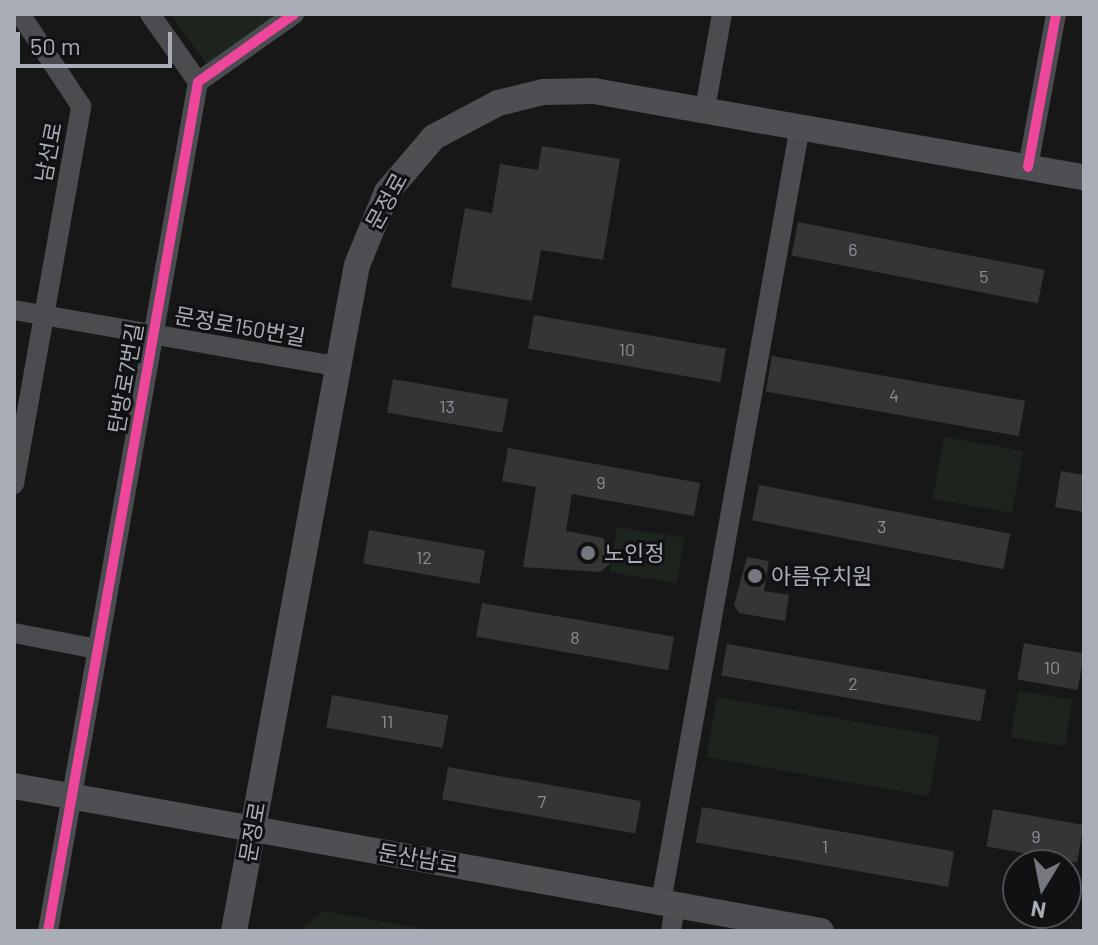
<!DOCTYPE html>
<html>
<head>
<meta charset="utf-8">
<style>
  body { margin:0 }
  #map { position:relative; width:1098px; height:945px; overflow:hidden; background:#171717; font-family:Barlow,"Noto Sans KR",sans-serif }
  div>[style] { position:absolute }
  .green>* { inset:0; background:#1d241e; transform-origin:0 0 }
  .building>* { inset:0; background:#353536; transform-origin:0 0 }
  .minor>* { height:20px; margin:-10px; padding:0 10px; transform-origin:10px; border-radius:10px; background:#4b4c50 }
  .major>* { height:26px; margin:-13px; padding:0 13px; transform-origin:13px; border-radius:13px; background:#4d4f52 }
  .cycleway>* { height:10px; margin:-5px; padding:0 5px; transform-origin:5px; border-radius:5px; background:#ed469a }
  .dots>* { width:22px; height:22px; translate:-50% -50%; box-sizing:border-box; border:4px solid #111113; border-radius:50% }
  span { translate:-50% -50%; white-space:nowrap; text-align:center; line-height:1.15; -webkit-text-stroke:6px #111113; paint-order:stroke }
  .number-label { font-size:18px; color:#8b8f98 }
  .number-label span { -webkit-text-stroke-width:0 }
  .street-label { font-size:22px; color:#a8adb8 }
  .poi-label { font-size:22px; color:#a8adb8 }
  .left { translate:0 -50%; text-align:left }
  .frame { position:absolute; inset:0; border:16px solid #a8adb8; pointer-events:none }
  .north { position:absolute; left:1002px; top:849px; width:80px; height:80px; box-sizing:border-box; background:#111113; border:2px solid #4d4f55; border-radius:50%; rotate:190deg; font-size:22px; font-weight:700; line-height:32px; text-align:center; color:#a8adb8 }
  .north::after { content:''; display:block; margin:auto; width:28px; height:36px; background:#757880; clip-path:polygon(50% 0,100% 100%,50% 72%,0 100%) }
  .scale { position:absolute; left:16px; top:32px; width:156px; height:36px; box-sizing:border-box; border:4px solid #a8adb8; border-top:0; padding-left:10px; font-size:24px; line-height:28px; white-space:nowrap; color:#a8adb8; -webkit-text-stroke:6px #111113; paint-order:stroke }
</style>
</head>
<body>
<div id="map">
  <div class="green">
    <i style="clip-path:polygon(170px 14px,290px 14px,211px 70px)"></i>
    <i style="left:944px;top:437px;width:80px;height:63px;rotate:10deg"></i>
    <i style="left:617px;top:527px;width:68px;height:46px;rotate:9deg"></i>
    <i style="left:1018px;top:691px;width:55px;height:47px;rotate:9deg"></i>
    <i style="left:717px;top:697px;width:226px;height:61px;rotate:10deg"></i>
    <i style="clip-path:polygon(324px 911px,437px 931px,297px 931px)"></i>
  </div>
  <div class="building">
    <i style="clip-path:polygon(542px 146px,620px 159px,603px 260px,541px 250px,532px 301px,451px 287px,465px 208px,492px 213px,500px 164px,538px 170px)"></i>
    <i style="left:798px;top:222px;width:251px;height:34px;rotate:11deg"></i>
    <i style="left:534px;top:315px;width:195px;height:34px;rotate:10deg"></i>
    <i style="left:772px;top:356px;width:257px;height:36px;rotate:10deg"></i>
    <i style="left:393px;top:379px;width:117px;height:34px;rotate:10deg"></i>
    <i style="clip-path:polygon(508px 448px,700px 483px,694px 516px,572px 494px,566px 531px,603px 538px,612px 550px,609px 565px,600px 572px,523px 567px,536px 487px,502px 481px)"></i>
    <i style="clip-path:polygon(1061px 471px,1084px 475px,1084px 512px,1055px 507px)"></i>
    <i style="left:759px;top:485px;width:256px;height:36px;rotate:11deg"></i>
    <i style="left:369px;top:530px;width:118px;height:34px;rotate:10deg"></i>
    <i style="clip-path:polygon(747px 557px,769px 561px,764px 591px,789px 595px,785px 621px,739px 613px,734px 605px)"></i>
    <i style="left:482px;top:603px;width:195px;height:34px;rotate:10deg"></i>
    <i style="left:1024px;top:643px;width:61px;height:37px;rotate:10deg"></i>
    <i style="left:727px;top:644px;width:263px;height:32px;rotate:10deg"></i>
    <i style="left:332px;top:695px;width:118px;height:33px;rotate:10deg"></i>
    <i style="left:448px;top:767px;width:196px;height:33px;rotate:10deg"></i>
    <i style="left:702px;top:807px;width:256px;height:36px;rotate:10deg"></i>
    <i style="left:993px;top:809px;width:92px;height:38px;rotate:10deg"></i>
  </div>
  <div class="minor">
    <i style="left:150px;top:14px;width:83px;rotate:54.8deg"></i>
    <i style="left:705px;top:109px;width:97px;rotate:-79.9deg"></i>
    <i style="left:1028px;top:167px;width:156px;rotate:-79.6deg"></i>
    <i style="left:14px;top:310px;width:327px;rotate:9.9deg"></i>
    <i style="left:14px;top:484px;width:384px;rotate:-79.9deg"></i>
    <i style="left:81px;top:106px;width:110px;rotate:-123.5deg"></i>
    <i style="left:14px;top:633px;width:85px;rotate:10.9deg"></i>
    <i style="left:661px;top:902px;width:788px;rotate:-79.84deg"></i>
    <i style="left:48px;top:931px;width:862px;rotate:-79.98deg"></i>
    <i style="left:198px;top:82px;width:118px;rotate:-35.3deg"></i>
    <i style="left:671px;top:931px;width:26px;rotate:-81deg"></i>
  </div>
  <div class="major">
    <i style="left:14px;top:786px;width:820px;rotate:10.19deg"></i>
    <i style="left:234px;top:931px;width:677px;rotate:-79.54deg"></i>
    <i style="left:357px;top:265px;width:79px;rotate:-67.7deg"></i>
    <i style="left:387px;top:192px;width:72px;rotate:-49.5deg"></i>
    <i style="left:434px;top:137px;width:72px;rotate:-28deg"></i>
    <i style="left:498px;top:103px;width:46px;rotate:-13.7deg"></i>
    <i style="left:543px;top:92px;width:51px;rotate:-1.1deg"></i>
    <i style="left:594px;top:91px;width:497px;rotate:10deg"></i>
  </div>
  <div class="cycleway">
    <i style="left:1028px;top:167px;width:156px;rotate:-79.6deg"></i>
    <i style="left:48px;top:931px;width:862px;rotate:-79.98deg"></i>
    <i style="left:198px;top:82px;width:118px;rotate:-35.3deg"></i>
  </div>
  <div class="dots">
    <i style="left:588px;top:553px;background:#757880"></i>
    <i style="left:755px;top:576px;background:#757880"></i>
  </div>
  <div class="number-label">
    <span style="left:853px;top:249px">6</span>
    <span style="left:984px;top:276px">5</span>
    <span style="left:627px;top:349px">10</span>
    <span style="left:894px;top:395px">4</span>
    <span style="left:447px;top:406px">13</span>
    <span style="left:601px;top:482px">9</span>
    <span style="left:882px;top:526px">3</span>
    <span style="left:424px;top:557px">12</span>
    <span style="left:575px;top:637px">8</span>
    <span style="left:1052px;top:667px">10</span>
    <span style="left:853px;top:683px">2</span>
    <span style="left:387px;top:721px">11</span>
    <span style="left:542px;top:801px">7</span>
    <span style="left:1036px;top:836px">9</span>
    <span style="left:825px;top:846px">1</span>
  </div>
  <div class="street-label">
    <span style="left:48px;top:152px;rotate:-79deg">남선로</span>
    <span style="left:386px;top:201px;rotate:-61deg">문정로</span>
    <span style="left:240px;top:326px;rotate:10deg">문정로150번길</span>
    <span style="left:125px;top:378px;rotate:-80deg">탄방로7번길</span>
    <span style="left:252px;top:832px;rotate:-80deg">문정로</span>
    <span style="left:418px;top:858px;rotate:10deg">둔산남로</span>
  </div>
  <div class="poi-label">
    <span class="left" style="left:604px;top:553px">노인정</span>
    <span class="left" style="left:771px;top:576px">아름유치원</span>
  </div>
  <div class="frame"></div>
  <div class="north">N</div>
  <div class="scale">50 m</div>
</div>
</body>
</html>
